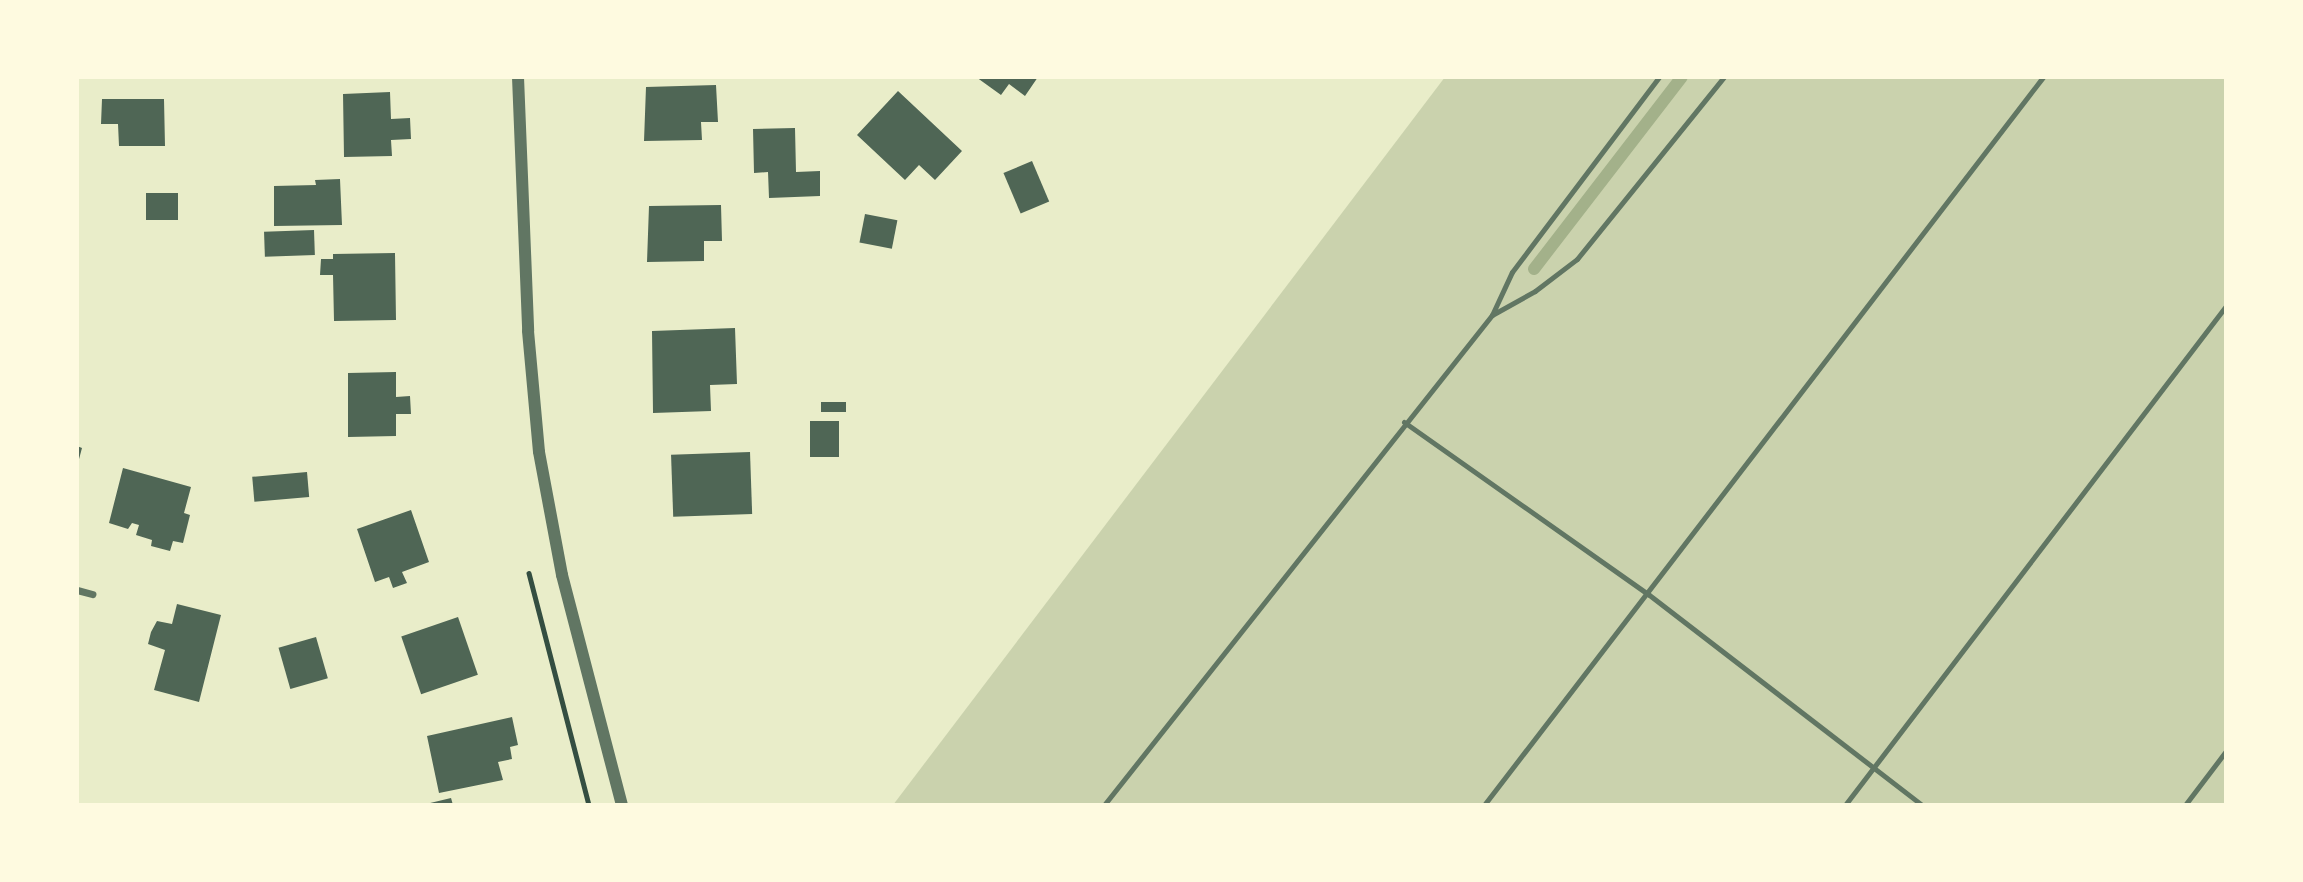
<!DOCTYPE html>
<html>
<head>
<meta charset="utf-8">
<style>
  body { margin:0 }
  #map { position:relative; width:2303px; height:882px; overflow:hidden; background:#e9edc9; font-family:"PT Sans Narrow",sans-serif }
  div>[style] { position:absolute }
  .green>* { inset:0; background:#cad2ad }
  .stream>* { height:12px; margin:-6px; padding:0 6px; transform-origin:6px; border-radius:6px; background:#a3b18a }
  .building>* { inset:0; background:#4f6655; transform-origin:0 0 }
  .path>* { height:4.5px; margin:-2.25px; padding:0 2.25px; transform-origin:2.25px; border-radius:2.25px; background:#344e41 }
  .service>* { height:5px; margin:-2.5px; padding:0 2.5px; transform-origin:2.5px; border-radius:2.5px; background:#617663 }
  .minor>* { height:7px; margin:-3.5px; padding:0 3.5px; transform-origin:3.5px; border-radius:3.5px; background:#617663 }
  .tertiary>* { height:12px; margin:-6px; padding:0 6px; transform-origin:6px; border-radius:6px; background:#617663 }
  span { translate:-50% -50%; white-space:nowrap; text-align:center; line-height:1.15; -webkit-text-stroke:5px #fefae0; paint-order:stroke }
  .frame { position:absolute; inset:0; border:79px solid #fefae0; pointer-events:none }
</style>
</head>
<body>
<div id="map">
  <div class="green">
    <i style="clip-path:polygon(1445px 77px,2226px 77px,2226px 805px,893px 805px)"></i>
  </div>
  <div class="stream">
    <i style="left:1534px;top:269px;width:242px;rotate:-52.4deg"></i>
  </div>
  <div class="building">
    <i style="clip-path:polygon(976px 77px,1038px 77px,1025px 96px,1009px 84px,1001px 95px)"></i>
    <i style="clip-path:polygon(716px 85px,718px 122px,701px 122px,702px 140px,644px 141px,646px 87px)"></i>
    <i style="clip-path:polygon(898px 91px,962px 151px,935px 180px,919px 165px,905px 180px,857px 135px)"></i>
    <i style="clip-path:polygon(390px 92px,391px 119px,410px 118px,411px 139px,391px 140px,392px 156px,344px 157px,343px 94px)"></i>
    <i style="clip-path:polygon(102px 99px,164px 99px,165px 146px,119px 146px,118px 124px,101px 124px)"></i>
    <i style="clip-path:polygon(795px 128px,796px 172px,820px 171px,820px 196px,769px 198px,768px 172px,754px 173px,753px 129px)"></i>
    <i style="left:1032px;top:161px;width:44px;height:31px;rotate:67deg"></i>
    <i style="clip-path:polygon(340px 179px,342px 225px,274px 226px,274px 186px,316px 185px,315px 180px)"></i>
    <i style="left:146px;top:193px;width:32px;height:27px"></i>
    <i style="clip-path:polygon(721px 205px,722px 241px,704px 241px,704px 261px,647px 262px,649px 206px)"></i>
    <i style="left:865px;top:214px;width:33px;height:29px;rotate:11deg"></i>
    <i style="left:314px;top:230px;width:25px;height:50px;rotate:88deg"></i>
    <i style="clip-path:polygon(395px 253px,396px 320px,334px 321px,333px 275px,320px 275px,321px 259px,333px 259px,333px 254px)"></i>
    <i style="clip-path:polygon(735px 328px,737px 384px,710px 385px,711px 411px,653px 413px,652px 331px)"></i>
    <i style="clip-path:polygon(396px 372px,396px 397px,410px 396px,411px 414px,396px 414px,396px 436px,348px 437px,348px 373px)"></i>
    <i style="left:821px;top:402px;width:25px;height:10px"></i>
    <i style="left:810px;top:421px;width:29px;height:36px"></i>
    <i style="clip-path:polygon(77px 446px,82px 448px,78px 463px,77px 463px)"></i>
    <i style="left:750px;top:452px;width:62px;height:79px;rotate:88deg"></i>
    <i style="clip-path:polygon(123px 468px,191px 487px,184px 513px,190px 515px,183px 543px,173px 541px,170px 551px,151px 546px,152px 540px,136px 535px,139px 525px,132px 523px,128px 529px,109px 523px)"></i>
    <i style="left:307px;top:472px;width:25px;height:55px;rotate:85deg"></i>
    <i style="clip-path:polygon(411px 510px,429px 562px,402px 572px,407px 583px,393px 588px,389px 577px,375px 582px,357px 529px)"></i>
    <i style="clip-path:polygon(177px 604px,221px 615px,199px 702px,154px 690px,165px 650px,148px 644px,151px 632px,157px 621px,172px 624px)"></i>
    <i style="left:458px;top:617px;width:61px;height:60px;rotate:71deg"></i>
    <i style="left:316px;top:637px;width:43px;height:39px;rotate:74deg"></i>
    <i style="clip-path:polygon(512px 717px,518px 745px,510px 747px,512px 759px,498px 762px,503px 780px,439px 793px,427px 736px)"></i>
    <i style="clip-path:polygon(451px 798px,453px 805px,426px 805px,426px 804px)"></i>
  </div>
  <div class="path">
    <i style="left:529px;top:573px;width:240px;rotate:75.5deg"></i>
  </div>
  <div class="service">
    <i style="left:1492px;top:315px;width:49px;rotate:-29.2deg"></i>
    <i style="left:1535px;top:291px;width:53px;rotate:-37.3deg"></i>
    <i style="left:1577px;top:259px;width:234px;rotate:-51.1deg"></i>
    <i style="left:1404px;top:422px;width:299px;rotate:35.2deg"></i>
    <i style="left:1648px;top:594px;width:346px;rotate:37.6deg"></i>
    <i style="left:1104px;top:805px;width:625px;rotate:-51.63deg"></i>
    <i style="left:1492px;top:315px;width:47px;rotate:-65.1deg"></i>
    <i style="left:1512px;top:272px;width:244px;rotate:-53deg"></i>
    <i style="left:1484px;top:805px;width:918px;rotate:-52.48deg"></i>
    <i style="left:1845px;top:805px;width:628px;rotate:-52.64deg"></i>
    <i style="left:2185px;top:805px;width:68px;rotate:-52.8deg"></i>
  </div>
  <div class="minor">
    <i style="left:77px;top:590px;width:16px;rotate:15deg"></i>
  </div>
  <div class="tertiary">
    <i style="left:518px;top:77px;width:254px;rotate:87.7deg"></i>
    <i style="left:528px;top:331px;width:121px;rotate:84.8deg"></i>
    <i style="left:539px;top:452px;width:125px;rotate:79.4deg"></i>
    <i style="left:562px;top:575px;width:238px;rotate:75.4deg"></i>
  </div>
  <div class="frame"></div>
</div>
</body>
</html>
